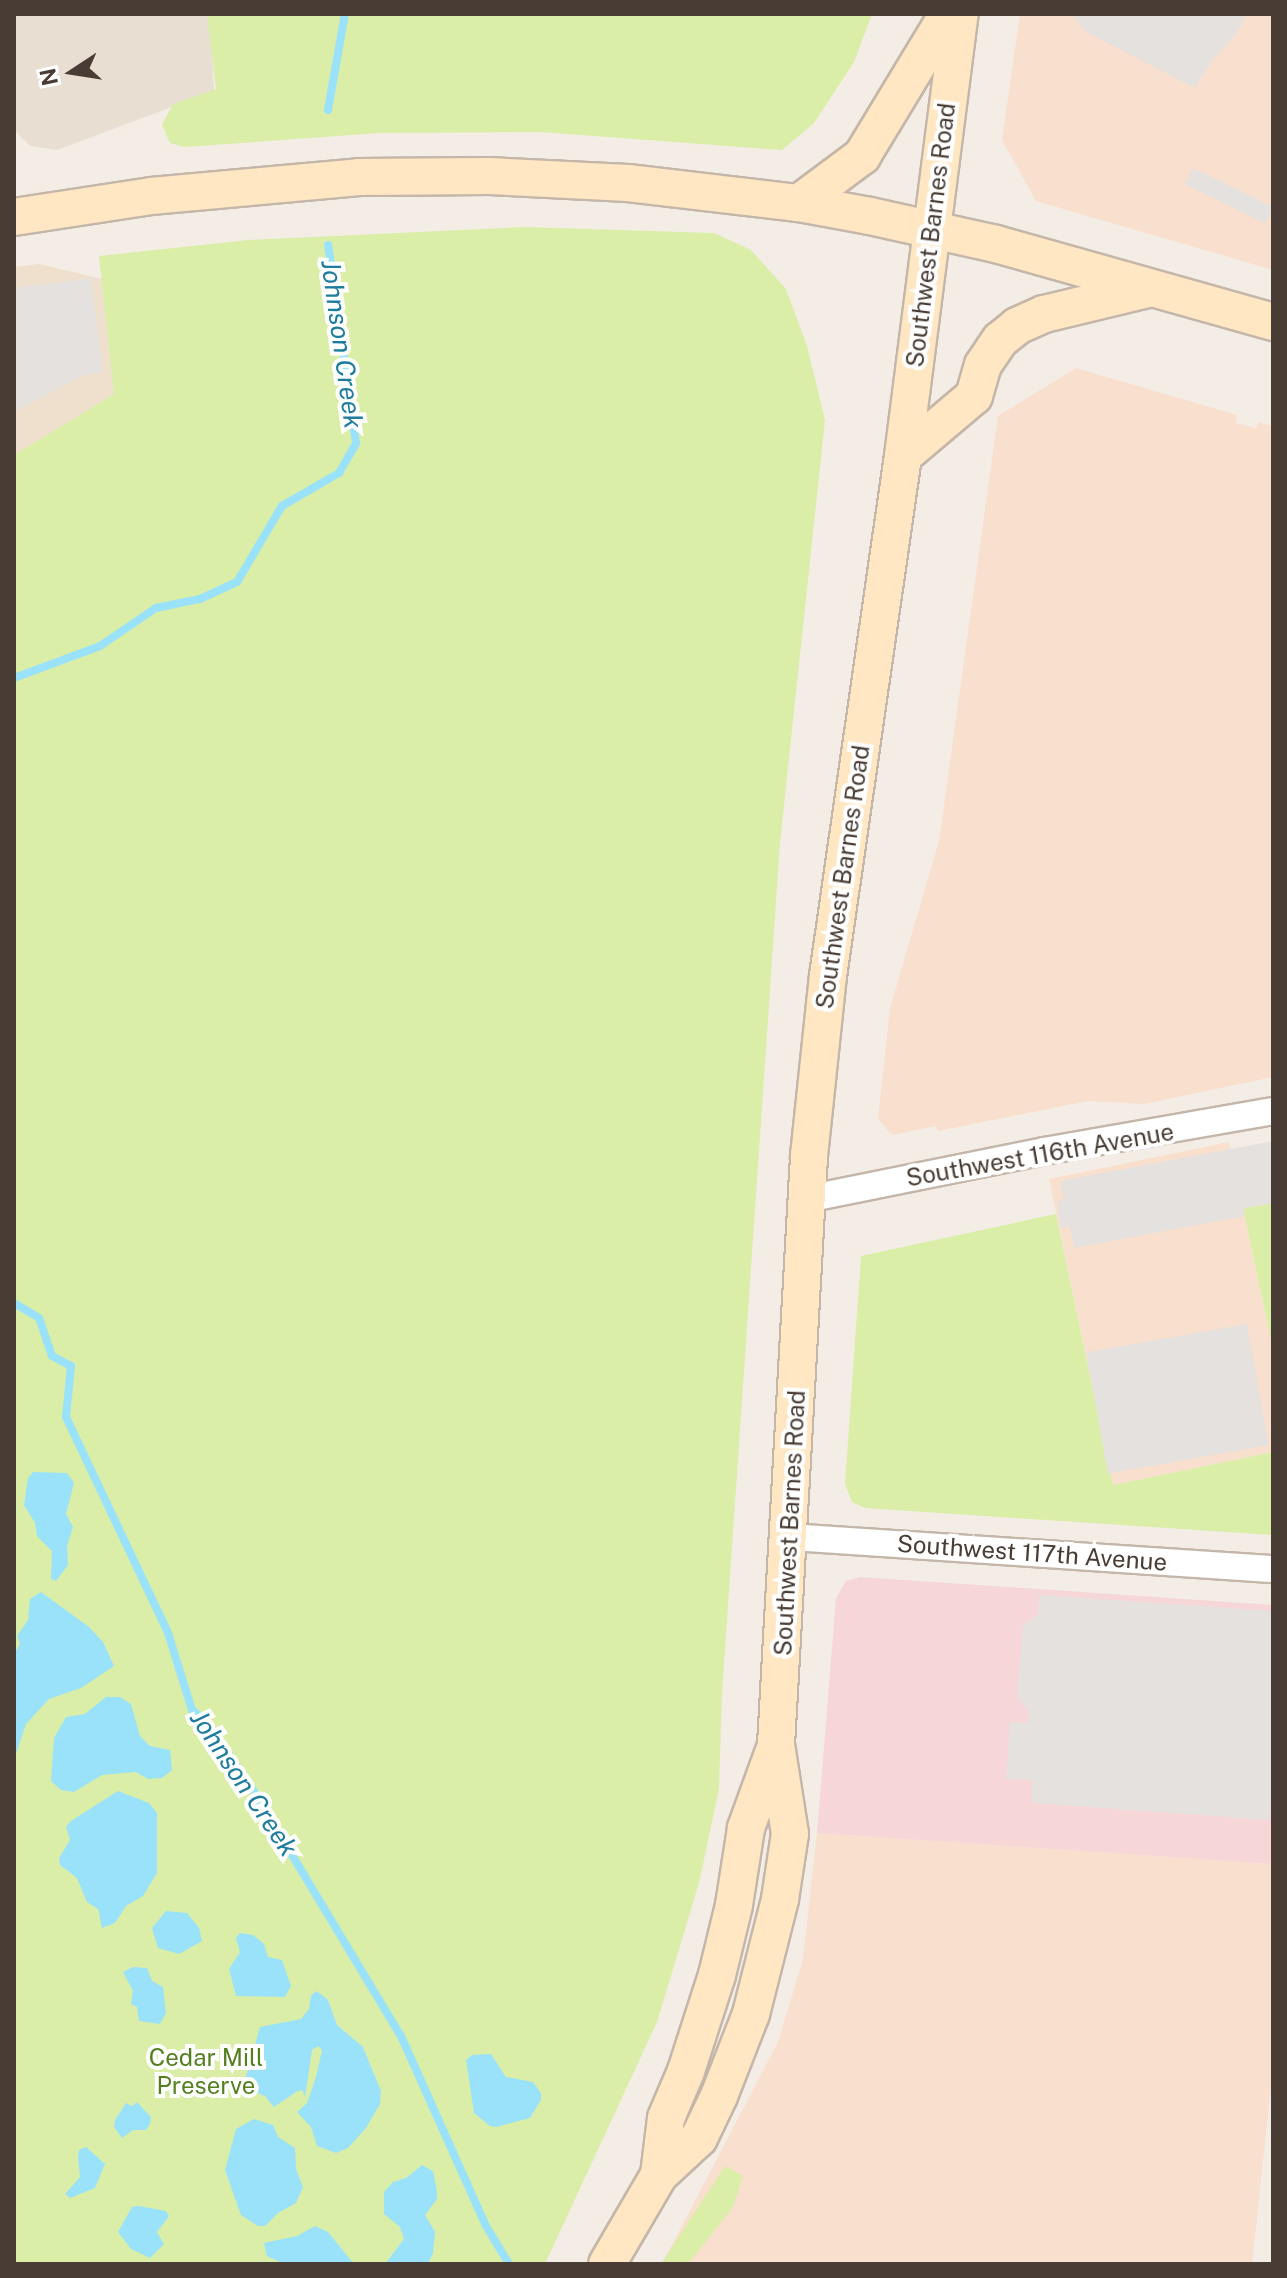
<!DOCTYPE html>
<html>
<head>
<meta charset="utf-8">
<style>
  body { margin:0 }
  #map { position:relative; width:1287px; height:2278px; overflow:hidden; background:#f4ede5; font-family:"Public Sans",sans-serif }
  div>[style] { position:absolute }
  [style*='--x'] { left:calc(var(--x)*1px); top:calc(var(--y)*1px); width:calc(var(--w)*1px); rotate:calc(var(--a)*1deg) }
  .residential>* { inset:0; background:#e9ded2 }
  .commercial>* { inset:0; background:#f9dfcd }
  .education>* { inset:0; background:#efe0cd }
  .medical>* { inset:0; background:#f7d6d8 }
  .green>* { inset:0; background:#daeea8 }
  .parking>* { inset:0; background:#e5e1de; transform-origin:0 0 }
  .water>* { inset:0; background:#9ae2f9 }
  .stream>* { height:8px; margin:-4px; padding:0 4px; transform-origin:4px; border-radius:4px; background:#9ae2f9 }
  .roads { filter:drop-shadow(2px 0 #c4b6a9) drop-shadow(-2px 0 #c4b6a9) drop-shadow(0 2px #c4b6a9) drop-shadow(0 -2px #c4b6a9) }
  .street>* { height:26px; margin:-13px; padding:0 13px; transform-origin:13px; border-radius:13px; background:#fff }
  .secondary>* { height:36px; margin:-18px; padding:0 18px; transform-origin:18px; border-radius:18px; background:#ffe7c4 }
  span { translate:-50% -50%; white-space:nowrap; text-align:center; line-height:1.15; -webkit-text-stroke:8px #fff; paint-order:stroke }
  .street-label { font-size:24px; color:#483c34 }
  .park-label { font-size:24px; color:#548020 }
  .water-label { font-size:26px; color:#1d7c9d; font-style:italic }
  .frame { position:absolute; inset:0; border:16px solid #483c34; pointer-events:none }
  .north { position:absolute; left:32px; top:32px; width:80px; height:80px; -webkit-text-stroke:6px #fff; paint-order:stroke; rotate:258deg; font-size:22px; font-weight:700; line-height:32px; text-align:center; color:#483c34 }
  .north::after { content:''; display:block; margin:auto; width:28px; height:36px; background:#483c34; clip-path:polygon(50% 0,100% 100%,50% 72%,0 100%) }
</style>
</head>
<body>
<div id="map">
  <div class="residential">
    <div style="clip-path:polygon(14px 14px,210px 14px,214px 91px,57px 150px,30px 146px,14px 130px)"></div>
  </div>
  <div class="commercial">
    <div style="clip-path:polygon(1020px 14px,1273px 14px,1273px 270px,1036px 201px,1002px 140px)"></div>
    <div style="clip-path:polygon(1076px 368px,1237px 415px,1236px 423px,1256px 428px,1259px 422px,1273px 426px,1273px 1077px,1144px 1104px,1088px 1101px,938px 1131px,936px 1126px,892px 1135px,878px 1119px,890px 1008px,939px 841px,998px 416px)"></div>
    <div style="clip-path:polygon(1229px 1142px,1273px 1350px,1273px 1452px,1113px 1485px,1049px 1179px)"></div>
    <div style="clip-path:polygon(817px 1833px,1273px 1864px,1273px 2069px,1252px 2264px,662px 2264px,778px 2042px,803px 1959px)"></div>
  </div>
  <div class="education">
    <div style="clip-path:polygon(39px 264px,102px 279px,115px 394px,14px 455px,14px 267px)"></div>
  </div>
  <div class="medical">
    <div style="clip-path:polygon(860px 1577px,1273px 1605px,1273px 1864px,817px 1833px,836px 1598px,846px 1581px)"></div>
  </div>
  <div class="green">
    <div style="clip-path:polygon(207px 14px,872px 14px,854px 62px,814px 123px,782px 150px,541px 132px,379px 133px,185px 147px,170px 143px,162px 125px,173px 104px,216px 89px)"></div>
    <div style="clip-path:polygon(524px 227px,714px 233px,751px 250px,786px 289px,807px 346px,825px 420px,780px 843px,722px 1694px,719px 1789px,699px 1883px,657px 2022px,545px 2264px,14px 2264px,14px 455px,114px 394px,99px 256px,248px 240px)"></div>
    <div style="clip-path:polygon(1273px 1203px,1273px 1350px,1243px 1208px)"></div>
    <div style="clip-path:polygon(1056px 1214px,1113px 1485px,1273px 1452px,1273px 1535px,865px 1508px,852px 1502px,845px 1484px,861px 1256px)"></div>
    <div style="clip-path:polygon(725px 2166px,743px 2176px,733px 2207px,688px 2264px,661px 2264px)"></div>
  </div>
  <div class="parking">
    <div style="clip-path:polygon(1072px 14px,1246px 14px,1236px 35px,1213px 59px,1195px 88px,1086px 32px)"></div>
    <div style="left:1193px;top:168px;width:89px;height:18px;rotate:26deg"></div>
    <div style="clip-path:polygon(91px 278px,103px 373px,84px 375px,14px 412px,14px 288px)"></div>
    <div style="clip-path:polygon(1273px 1141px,1273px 1203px,1244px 1208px,1245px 1216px,1074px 1248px,1070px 1227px,1061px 1228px,1057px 1202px,1064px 1200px,1060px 1181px)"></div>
    <div style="left:1247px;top:1324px;width:123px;height:163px;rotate:80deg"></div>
    <div style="clip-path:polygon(1039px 1595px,1273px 1611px,1273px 1773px,1269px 1820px,1032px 1803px,1033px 1780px,1006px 1779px,1010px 1722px,1028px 1723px,1029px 1711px,1017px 1696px,1023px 1626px,1038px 1614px)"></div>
  </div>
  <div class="water">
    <div style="clip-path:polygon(33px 1472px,67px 1473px,74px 1483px,66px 1514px,73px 1527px,67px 1546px,68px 1565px,56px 1581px,51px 1579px,52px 1551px,37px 1536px,35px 1523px,24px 1505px,28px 1478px)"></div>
    <div style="clip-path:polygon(41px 1592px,89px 1627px,103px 1642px,114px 1666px,81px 1688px,49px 1699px,26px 1724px,14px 1760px,14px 1655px,20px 1643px,17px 1636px,28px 1620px,30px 1599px)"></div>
    <div style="clip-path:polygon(106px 1697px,120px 1697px,131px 1704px,140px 1736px,150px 1746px,170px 1750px,172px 1770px,162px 1778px,148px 1779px,136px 1772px,102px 1775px,74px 1792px,61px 1790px,51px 1781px,54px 1738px,66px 1717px,85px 1714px)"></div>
    <div style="clip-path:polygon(118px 1791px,149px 1803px,157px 1813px,157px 1873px,143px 1896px,126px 1906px,115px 1923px,102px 1928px,98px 1909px,87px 1902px,77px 1878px,60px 1865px,59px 1858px,70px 1840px,66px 1827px,71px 1821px)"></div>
    <div style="clip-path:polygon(166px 1911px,187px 1913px,199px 1928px,202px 1941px,179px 1954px,158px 1948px,152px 1928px)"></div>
    <div style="clip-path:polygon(240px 1933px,253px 1935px,264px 1944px,268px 1957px,282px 1960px,291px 1986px,285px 1997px,236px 1996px,229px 1969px,240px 1952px,236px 1938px)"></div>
    <div style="clip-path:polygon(133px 1967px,147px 1968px,152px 1981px,163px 1987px,166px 2013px,160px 2024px,139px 2021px,137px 2007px,131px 2004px,133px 1991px,123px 1972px)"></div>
    <div style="clip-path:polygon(317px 1991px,328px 2000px,337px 2025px,363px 2047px,381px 2091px,380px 2104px,366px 2128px,348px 2148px,336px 2153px,317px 2146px,311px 2127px,297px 2112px,307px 2103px,316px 2077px,322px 2050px,318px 2046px,312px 2050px,305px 2097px,302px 2090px,296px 2092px,274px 2107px,265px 2096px,252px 2091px,245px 2080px,260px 2027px,301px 2019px,309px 2009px,311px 1995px)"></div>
    <div style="clip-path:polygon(491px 2054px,506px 2077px,533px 2082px,541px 2093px,541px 2100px,530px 2118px,496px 2127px,490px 2126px,474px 2113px,466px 2060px,472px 2055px)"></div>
    <div style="clip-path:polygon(137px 2102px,151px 2117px,150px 2124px,146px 2130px,133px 2130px,122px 2138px,114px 2127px,115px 2120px,126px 2103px,132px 2106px)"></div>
    <div style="clip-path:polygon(254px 2119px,273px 2125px,278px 2137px,295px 2148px,296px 2169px,303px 2187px,296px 2203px,278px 2213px,265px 2226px,258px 2226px,241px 2215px,225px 2170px,236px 2129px)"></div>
    <div style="clip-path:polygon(86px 2147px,105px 2164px,95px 2188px,70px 2198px,65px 2194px,80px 2177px,78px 2157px,79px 2150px)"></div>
    <div style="clip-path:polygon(422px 2165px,433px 2171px,437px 2192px,437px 2199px,425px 2215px,435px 2232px,433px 2253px,428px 2264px,385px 2264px,404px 2239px,400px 2227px,384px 2214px,384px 2192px,393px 2182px,406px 2178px)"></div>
    <div style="clip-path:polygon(139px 2206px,166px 2211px,169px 2216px,157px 2232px,164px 2244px,150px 2258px,131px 2249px,118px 2232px,132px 2207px)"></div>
    <div style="clip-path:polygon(315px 2226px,328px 2232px,354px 2264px,284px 2264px,267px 2256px,264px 2243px,297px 2236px)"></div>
  </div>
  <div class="stream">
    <div style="--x:328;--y:110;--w:97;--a:-80"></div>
    <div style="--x:14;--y:678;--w:92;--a:-20.4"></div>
    <div style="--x:100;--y:646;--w:68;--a:-34.2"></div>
    <div style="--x:156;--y:608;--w:45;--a:-11.6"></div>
    <div style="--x:200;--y:599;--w:41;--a:-24.7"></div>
    <div style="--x:237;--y:582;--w:88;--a:-59.4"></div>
    <div style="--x:282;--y:506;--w:66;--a:-30.1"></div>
    <div style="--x:339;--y:473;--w:34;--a:-60"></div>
    <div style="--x:356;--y:443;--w:200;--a:-98"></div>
    <div style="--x:14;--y:1303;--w:29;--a:31"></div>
    <div style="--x:39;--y:1318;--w:40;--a:71.1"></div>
    <div style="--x:52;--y:1356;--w:21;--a:28"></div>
    <div style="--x:71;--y:1366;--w:51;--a:95.6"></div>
    <div style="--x:66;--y:1417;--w:239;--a:64.7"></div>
    <div style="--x:168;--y:1633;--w:81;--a:72.7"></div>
    <div style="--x:192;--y:1710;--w:18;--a:38"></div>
    <div style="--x:206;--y:1721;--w:83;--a:55.7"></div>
    <div style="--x:253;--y:1790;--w:287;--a:59"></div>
    <div style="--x:401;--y:2036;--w:208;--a:65.9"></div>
    <div style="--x:486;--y:2226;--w:44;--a:58.8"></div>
  </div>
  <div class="roads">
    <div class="street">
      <div style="--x:807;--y:1199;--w:242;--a:-11.4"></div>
      <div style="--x:1044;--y:1151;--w:232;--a:-9.9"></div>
      <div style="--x:790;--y:1537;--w:484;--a:3.8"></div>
    </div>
    <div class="secondary">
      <div style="--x:799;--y:203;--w:79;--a:-36.7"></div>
      <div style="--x:862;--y:156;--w:166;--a:-58.8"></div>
      <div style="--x:14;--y:217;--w:139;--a:-8.7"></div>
      <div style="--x:151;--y:196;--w:209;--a:-5.2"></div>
      <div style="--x:359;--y:177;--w:130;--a:-0.4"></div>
      <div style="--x:489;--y:176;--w:139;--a:2.9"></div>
      <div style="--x:628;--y:183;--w:172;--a:6.7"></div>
      <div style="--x:799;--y:203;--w:72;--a:10.4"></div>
      <div style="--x:870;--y:216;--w:129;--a:12.5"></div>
      <div style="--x:996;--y:244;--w:288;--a:15.7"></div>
      <div style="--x:903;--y:456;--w:93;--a:-40.2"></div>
      <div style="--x:974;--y:396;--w:32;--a:-74"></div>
      <div style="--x:983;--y:365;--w:30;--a:-56"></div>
      <div style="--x:1000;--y:340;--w:22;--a:-39"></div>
      <div style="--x:1017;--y:326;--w:30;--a:-24"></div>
      <div style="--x:1044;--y:314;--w:107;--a:-13.5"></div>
      <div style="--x:659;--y:2175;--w:57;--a:-83"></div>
      <div style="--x:666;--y:2118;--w:51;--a:-66.9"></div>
      <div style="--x:686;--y:2071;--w:101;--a:-72.1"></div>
      <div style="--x:717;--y:1975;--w:72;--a:-76.3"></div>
      <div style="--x:734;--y:1905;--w:78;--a:-81.1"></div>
      <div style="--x:746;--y:1828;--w:82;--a:-70"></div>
      <div style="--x:607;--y:2264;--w:103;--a:-59.7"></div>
      <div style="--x:659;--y:2175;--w:54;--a:-42.8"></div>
      <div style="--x:699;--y:2138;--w:47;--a:-64.5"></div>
      <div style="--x:719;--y:2096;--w:88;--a:-68.7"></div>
      <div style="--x:751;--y:2014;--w:119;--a:-75.8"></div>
      <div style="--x:780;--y:1899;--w:66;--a:-81.3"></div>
      <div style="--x:790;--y:1834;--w:90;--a:-98.9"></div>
      <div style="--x:776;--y:1745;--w:590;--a:-86.79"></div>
      <div style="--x:809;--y:1156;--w:181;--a:-84"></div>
      <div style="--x:828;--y:976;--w:525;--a:-81.79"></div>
      <div style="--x:903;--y:456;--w:446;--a:-82.7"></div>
    </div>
  </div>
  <div class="street-label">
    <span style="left:931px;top:235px;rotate:-83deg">Southwest Barnes Road</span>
    <span style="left:843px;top:877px;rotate:-82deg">Southwest Barnes Road</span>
    <span style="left:1040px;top:1155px;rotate:-10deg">Southwest 116th Avenue</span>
    <span style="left:790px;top:1523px;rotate:-87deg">Southwest Barnes Road</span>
    <span style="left:1032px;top:1553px;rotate:4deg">Southwest 117th Avenue</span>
  </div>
  <div class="park-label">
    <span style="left:206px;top:2072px">Cedar Mill<br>Preserve</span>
  </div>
  <div class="water-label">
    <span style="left:342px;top:344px;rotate:82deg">Johnson Creek</span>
    <span style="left:244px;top:1783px;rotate:56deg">Johnson Creek</span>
  </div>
  <div class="frame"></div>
  <div class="north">N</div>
</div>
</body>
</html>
